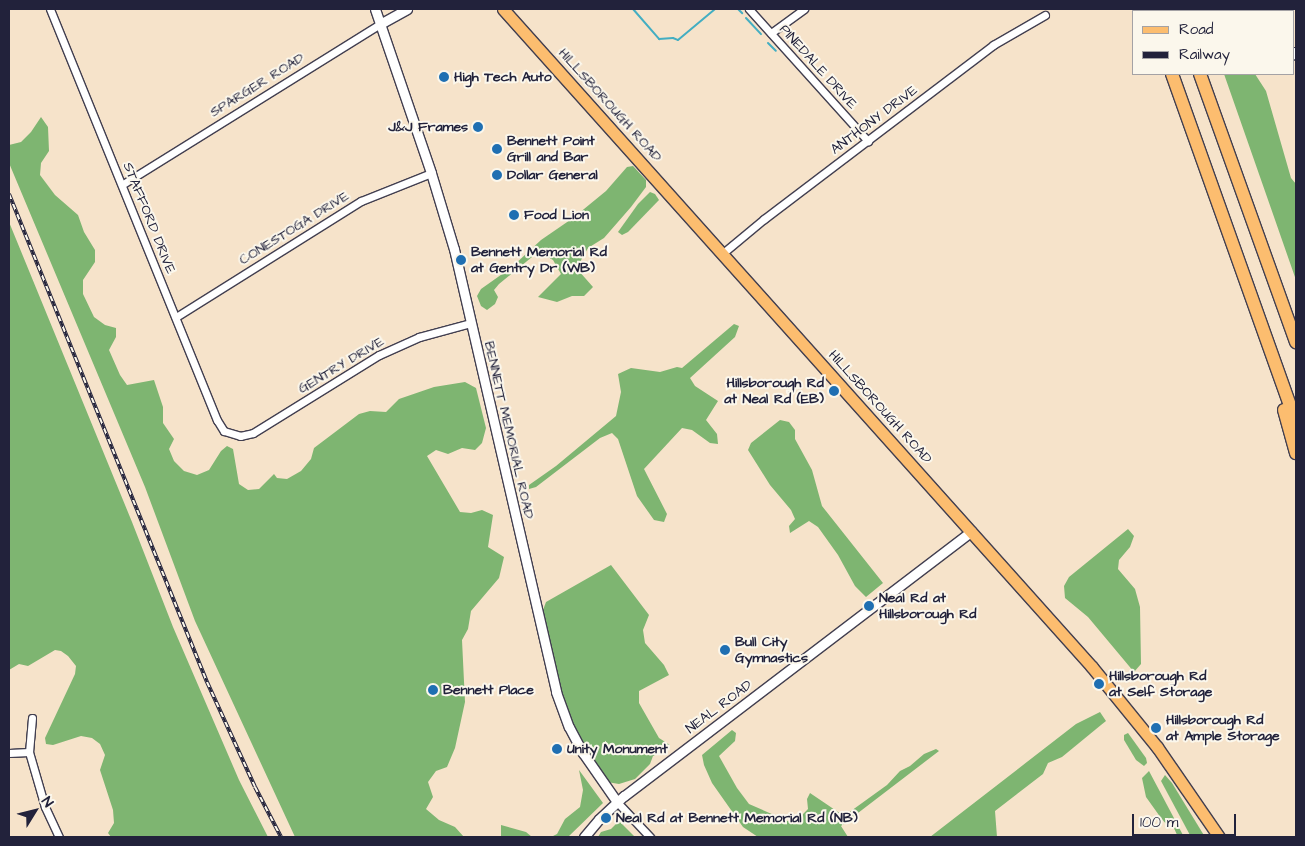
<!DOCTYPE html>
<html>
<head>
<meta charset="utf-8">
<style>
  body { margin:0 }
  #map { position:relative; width:1305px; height:846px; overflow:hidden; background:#f6e3ca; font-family:"Architects Daughter",sans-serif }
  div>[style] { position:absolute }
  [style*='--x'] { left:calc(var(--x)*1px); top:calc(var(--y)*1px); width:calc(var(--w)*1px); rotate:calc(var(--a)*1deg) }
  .forest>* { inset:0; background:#7eb571 }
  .stream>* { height:2px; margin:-1px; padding:0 1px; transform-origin:1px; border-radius:1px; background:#43aec2 }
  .roads { filter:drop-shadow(1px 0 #423f50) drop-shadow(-1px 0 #423f50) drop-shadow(0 1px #423f50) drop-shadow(0 -1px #423f50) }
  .minor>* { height:7px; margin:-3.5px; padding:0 3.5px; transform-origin:3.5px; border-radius:3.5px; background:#fff }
  .tertiary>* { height:9px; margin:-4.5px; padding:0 4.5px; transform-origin:4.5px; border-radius:4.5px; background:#fff }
  .primary>* { height:11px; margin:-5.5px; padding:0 5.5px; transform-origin:5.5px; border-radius:5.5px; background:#fcbd6f }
  .motorway>* { height:12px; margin:-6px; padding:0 6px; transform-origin:6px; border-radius:6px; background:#fcbd6f }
  .rail>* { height:4px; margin-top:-2px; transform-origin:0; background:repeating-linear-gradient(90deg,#fbf7ec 0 5.5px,#22223b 0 11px); box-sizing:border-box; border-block:1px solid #22223b }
  .dots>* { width:14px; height:14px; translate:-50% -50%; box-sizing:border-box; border:2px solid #fbf7ec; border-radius:50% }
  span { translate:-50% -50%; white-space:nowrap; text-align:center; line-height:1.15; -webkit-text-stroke:4px #fbf7ec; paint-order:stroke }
  .street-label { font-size:14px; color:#22223b }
  .poi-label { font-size:14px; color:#22223b; font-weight:700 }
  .left { translate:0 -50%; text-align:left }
  .right { translate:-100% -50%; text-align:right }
  .frame { position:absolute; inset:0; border:10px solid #22223b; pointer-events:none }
  .legend { position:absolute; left:1132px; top:10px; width:162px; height:65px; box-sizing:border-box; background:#fbf7ec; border:1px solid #a4a2a5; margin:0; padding:6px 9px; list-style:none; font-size:15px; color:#22223b }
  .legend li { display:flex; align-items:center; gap:10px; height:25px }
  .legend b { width:25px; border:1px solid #a4a2a5 }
  .north { position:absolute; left:10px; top:786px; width:50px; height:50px; -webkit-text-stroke:4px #fbf7ec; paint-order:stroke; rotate:54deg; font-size:14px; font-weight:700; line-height:20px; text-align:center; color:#22223b }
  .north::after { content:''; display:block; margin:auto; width:18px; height:22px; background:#22223b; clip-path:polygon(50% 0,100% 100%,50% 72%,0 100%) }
  .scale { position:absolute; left:1132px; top:814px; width:104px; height:22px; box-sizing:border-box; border:2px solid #22223b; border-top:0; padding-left:6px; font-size:15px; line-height:18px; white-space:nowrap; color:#22223b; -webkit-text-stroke:4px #fbf7ec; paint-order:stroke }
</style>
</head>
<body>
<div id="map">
  <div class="forest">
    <div style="clip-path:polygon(1224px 74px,1255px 74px,1266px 91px,1291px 178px,1296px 184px,1296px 280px)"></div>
    <div style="clip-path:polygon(41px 117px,48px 127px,49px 151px,41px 163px,40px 175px,55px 195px,78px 215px,84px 232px,95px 250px,95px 262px,83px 280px,83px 294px,94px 317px,105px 325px,116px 328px,116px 337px,109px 350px,120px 375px,127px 385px,154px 380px,163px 407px,163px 423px,174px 439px,169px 449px,174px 461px,184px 471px,197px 475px,209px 470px,221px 451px,227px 446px,233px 449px,239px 484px,248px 490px,259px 489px,274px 474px,277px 478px,287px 479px,301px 471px,311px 459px,314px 448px,359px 414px,370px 411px,386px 412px,399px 399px,434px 387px,465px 382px,476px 388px,486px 428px,482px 443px,475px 450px,462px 448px,448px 454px,436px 450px,427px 456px,460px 512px,471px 513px,482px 510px,493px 515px,488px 547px,504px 557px,499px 578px,471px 611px,468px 629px,462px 640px,465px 702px,455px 748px,447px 767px,436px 771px,428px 782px,433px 797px,426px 809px,439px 820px,455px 827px,464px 837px,295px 837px,195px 621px,145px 487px,9px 163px,9px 145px,21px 142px,31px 132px)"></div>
    <div style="clip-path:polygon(633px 166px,646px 180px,646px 187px,631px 207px,604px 238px,588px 248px,580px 262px,578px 270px,593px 287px,584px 296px,572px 296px,557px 302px,538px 297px,561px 274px,553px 260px,541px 253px,532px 257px,499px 284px,494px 290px,498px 297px,495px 304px,487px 310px,481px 306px,477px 296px,481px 289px,512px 267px,541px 240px,573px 218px,606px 191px,627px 167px)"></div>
    <div style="clip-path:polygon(650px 192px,655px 194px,659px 200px,628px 232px,622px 235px,618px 232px,638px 204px)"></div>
    <div style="clip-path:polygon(9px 222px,132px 522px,173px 627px,239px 780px,268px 837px,111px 837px,108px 833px,114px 823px,113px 810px,100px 770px,105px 755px,100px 744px,92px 738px,81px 736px,53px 745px,46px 744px,45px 738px,75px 674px,76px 666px,68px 656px,61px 651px,55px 650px,28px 666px,19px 664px,9px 670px)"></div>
    <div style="clip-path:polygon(734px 324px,739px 326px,735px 337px,690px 378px,695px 386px,718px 401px,706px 420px,717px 434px,718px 444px,710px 443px,692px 430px,682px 428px,644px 469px,667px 514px,664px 522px,654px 520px,637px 496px,618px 439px,612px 433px,600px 438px,536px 487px,529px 489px,529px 485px,556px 466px,616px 416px,621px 392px,618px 374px,631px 368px,660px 372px,677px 367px,682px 368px)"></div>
    <div style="clip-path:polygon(780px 420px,789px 422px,795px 430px,795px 439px,812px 470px,822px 506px,883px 583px,866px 597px,855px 586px,838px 555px,818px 527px,809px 521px,790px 533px,789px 526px,795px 519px,791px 510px,770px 485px,748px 450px,751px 443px)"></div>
    <div style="clip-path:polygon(1128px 529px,1134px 536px,1130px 547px,1119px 560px,1118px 569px,1135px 589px,1140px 607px,1141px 664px,1134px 672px,1088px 617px,1065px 598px,1064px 586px,1069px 577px)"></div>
    <div style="clip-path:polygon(611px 565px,649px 615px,643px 630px,645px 643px,664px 665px,669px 675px,639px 691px,639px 703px,659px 738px,670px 745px,662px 752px,653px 756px,650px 764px,635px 779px,619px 784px,607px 782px,576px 739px,558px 684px,543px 630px,543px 610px,546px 602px)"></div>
    <div style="clip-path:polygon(1100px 712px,1106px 721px,1101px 725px,1062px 757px,1048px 763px,1043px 774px,995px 811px,997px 837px,930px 837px,1076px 724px)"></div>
    <div style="clip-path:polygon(732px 730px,736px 733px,735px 741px,719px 756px,737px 788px,749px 804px,790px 822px,799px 818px,808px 809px,807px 799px,810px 793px,844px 816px,887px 785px,900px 771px,910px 766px,924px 754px,936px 749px,939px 751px,841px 826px,848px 837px,758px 837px,743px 827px,712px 783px,704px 765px,702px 755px)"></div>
    <div style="clip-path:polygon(1128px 733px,1146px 758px,1147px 763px,1144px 766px,1136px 760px,1124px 740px,1124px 735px)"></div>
    <div style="clip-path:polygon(579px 770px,603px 803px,568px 837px,551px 837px,557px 834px,565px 819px,580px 807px,583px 790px)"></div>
    <div style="clip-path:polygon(1149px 771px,1184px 837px,1178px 837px,1173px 826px,1167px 825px,1161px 818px,1146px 797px,1142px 778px)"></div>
    <div style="clip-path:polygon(1165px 775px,1172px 783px,1205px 837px,1191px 837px,1161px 781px)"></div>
    <div style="clip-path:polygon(619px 821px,635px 837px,598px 837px,601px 832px,611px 829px)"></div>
    <div style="clip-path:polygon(501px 825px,526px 832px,532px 837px,501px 837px)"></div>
  </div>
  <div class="stream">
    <div style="--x:633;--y:9;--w:40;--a:49"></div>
    <div style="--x:659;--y:39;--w:14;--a:-4"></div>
    <div style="--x:673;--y:38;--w:5;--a:22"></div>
    <div style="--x:678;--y:40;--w:48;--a:-40"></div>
    <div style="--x:738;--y:9;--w:6;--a:45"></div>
    <div style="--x:746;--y:18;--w:22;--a:47"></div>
    <div style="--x:768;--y:43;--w:11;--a:45"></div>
  </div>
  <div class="roads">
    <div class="minor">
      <div style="--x:50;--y:9;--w:444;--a:67.9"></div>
      <div style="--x:217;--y:420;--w:13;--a:58"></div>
      <div style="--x:224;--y:431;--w:17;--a:17"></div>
      <div style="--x:240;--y:436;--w:13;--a:-13"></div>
      <div style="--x:253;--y:433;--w:148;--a:-31.8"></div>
      <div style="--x:379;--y:355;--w:44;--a:-24.2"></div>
      <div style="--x:419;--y:337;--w:54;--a:-15.1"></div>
      <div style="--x:749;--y:9;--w:178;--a:48"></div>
      <div style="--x:1263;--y:9;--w:3;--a:45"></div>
      <div style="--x:771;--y:33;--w:41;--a:-36"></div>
      <div style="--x:1294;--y:51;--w:5;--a:68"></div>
      <div style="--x:123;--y:184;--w:303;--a:-31.9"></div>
      <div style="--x:723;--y:253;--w:53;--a:-39.7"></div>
      <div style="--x:764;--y:219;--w:288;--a:-37.2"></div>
      <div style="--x:993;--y:45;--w:60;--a:-30"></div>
      <div style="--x:176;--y:317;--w:218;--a:-32.1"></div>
      <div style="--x:361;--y:201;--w:75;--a:-21.8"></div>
      <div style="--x:32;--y:718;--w:34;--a:95"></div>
      <div style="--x:29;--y:752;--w:57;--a:73.8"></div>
      <div style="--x:45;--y:807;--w:33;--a:65"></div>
      <div style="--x:9;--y:753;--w:20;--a:-3"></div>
      <div style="--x:617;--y:802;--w:48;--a:46.7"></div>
    </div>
    <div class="tertiary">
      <div style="--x:375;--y:9;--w:173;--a:71.1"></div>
      <div style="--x:431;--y:173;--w:79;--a:73.2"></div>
      <div style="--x:454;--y:249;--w:455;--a:77"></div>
      <div style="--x:556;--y:692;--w:37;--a:70"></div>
      <div style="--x:569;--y:727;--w:30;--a:62"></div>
      <div style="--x:583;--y:753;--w:60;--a:55.2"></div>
      <div style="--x:380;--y:24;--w:31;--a:-29"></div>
      <div style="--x:584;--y:837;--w:23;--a:-50"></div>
      <div style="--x:599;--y:819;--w:34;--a:-43"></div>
      <div style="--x:624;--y:796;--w:437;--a:-37.3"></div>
    </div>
    <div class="primary">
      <div style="--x:503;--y:9;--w:883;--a:48.17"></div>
      <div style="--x:1092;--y:667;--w:103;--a:50.9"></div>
      <div style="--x:1157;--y:747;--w:109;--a:55.4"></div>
    </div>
    <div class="motorway">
      <div style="--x:1149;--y:9;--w:2;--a:63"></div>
      <div style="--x:1176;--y:9;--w:2;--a:63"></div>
      <div style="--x:1172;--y:74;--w:369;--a:70.4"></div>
      <div style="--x:1200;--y:74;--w:285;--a:70.3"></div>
      <div style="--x:1284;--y:410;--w:45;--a:74.4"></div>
    </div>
  </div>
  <div class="rail">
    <div style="--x:9;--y:194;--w:527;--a:67.92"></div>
    <div style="--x:207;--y:682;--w:115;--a:65.4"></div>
    <div style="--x:255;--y:787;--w:56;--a:62.5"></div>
  </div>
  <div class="dots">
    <div style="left:444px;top:77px;background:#1f6fb2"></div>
    <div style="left:478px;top:127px;background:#1f6fb2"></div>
    <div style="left:497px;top:149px;background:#1f6fb2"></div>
    <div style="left:497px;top:175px;background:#1f6fb2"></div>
    <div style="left:514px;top:215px;background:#1f6fb2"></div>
    <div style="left:461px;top:260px;background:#1f6fb2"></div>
    <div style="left:834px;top:391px;background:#1f6fb2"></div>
    <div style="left:869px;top:606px;background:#1f6fb2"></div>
    <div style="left:725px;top:650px;background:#1f6fb2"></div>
    <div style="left:1099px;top:684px;background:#1f6fb2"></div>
    <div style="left:433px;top:690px;background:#1f6fb2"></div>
    <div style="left:1156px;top:728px;background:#1f6fb2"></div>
    <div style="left:557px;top:749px;background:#1f6fb2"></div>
    <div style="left:606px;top:818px;background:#1f6fb2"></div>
  </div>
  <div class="street-label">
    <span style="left:818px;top:67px;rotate:48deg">PINEDALE DRIVE</span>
    <span style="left:257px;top:85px;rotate:-32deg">SPARGER ROAD</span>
    <span style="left:610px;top:105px;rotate:48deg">HILLSBOROUGH ROAD</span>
    <span style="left:874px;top:120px;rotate:-37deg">ANTHONY DRIVE</span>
    <span style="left:149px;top:218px;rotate:68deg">STAFFORD DRIVE</span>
    <span style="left:294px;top:228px;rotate:-32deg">CONESTOGA DRIVE</span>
    <span style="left:341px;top:365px;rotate:-31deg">GENTRY DRIVE</span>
    <span style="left:880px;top:407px;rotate:48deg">HILLSBOROUGH ROAD</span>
    <span style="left:509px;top:430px;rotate:77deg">BENNETT MEMORIAL ROAD</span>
    <span style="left:719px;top:707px;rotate:-37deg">NEAL ROAD</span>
  </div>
  <div class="poi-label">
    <span class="left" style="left:454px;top:77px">High Tech Auto</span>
    <span class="right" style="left:468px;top:127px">J&amp;J Frames</span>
    <span class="left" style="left:507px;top:149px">Bennett Point<br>Grill and Bar</span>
    <span class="left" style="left:507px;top:175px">Dollar General</span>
    <span class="left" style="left:524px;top:215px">Food Lion</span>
    <span class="left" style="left:471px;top:260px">Bennett Memorial Rd<br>at Gentry Dr (WB)</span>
    <span class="right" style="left:824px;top:391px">Hillsborough Rd<br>at Neal Rd (EB)</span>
    <span class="left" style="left:879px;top:606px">Neal Rd at<br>Hillsborough Rd</span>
    <span class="left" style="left:735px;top:650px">Bull City<br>Gymnastics</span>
    <span class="left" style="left:1109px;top:684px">Hillsborough Rd<br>at Self Storage</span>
    <span class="left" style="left:443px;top:690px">Bennett Place</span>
    <span class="left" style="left:1166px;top:728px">Hillsborough Rd<br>at Ample Storage</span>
    <span class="left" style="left:567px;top:749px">Unity Monument</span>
    <span class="left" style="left:616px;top:818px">Neal Rd at Bennett Memorial Rd (NB)</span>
  </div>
  <div class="frame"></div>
  <ul class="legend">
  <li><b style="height:6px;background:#fcbd6f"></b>Road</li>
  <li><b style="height:6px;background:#22223b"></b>Railway</li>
  </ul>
  <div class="north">N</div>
  <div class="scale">100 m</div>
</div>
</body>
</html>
